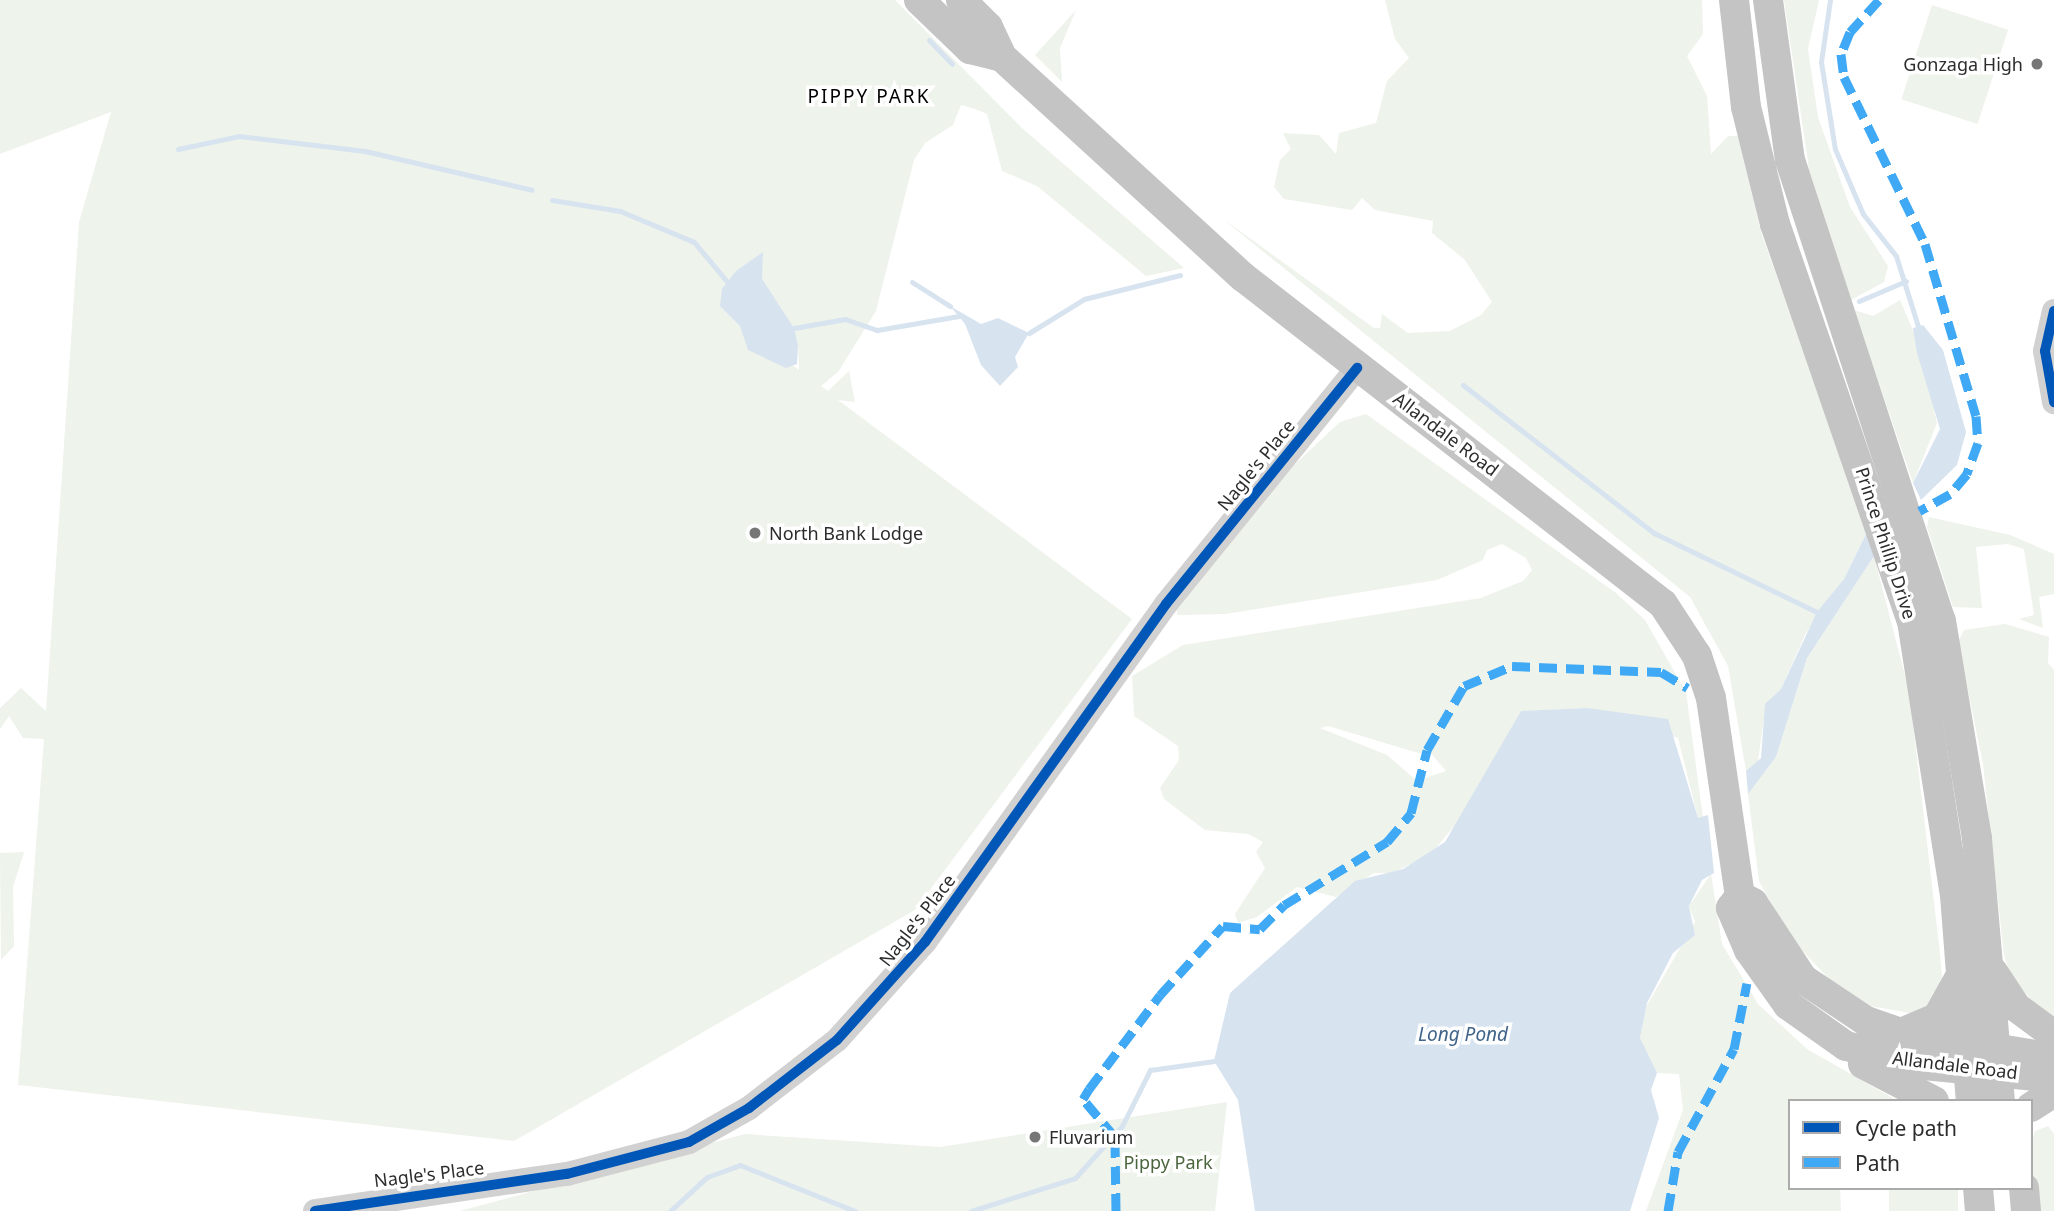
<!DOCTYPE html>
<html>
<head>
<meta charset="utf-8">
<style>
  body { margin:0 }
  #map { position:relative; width:2054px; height:1211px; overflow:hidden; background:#fff; font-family:"Noto Sans",sans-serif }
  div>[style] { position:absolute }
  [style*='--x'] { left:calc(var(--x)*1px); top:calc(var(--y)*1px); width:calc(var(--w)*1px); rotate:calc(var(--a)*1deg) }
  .green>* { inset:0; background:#eef3eb; transform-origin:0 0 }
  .water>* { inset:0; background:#d8e3f0 }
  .stream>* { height:5px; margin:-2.5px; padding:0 2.5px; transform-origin:2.5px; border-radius:2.5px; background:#d8e3f0 }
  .minor>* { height:24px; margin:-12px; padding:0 12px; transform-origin:12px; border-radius:12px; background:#d1d1d1 }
  .major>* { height:30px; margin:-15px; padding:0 15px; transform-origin:15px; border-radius:15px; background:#c4c4c4 }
  .quiet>* { height:9px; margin-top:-4.5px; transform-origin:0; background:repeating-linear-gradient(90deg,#3fa9f5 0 18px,transparent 0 27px) }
  .cycleway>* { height:10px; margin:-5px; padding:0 5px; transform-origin:5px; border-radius:5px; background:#0057b8 }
  .dots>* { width:19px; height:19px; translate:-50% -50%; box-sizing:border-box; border:4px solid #fff; border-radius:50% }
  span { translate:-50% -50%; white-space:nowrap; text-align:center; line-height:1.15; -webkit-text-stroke:7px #fff; paint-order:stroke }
  .poi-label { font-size:18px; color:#2c2c2c }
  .right { translate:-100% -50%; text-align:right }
  .left { translate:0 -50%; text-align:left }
  .street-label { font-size:18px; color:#2c2c2c }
  .park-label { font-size:18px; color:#4b653d }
  .neighbourhood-label { font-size:19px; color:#000; letter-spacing:2px }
  .water-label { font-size:19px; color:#3f638a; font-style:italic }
  .legend { position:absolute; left:1788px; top:1099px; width:245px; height:91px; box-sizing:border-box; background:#fff; border:2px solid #ababab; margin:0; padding:9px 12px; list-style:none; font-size:21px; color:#2c2c2c }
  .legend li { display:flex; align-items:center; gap:14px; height:35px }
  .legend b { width:35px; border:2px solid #ababab }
</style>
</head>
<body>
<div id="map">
  <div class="green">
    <div style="clip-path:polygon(evenodd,0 0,895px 0,1022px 128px,1184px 268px,1146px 276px,1037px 186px,1002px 171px,987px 114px,975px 109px,961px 105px,953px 125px,925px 143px,914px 160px,876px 311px,838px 372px,821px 386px,828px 391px,849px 371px,855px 402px,838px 400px,1132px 619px,915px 910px,514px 1141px,18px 1085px,44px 739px,23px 738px,9px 716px,0 729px,0 708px,21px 688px,46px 711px,79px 222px,111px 112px,0 154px,0 0,777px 302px,798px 346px,799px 370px,778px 354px,777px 302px)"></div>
    <div style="clip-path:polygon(1385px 0,1702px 0,1703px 34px,1687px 56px,1707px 96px,1711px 154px,1728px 136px,1738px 136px,1761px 232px,1867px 532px,1844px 579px,1806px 633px,1781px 689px,1766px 704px,1757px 768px,1746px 771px,1728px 666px,1690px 597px,1223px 219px,1374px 328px,1380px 328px,1382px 314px,1408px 333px,1450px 331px,1481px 315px,1492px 302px,1465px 260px,1432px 233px,1433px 221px,1375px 210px,1362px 198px,1352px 210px,1284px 199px,1274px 187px,1280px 160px,1291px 149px,1283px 133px,1319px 135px,1336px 154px,1339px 133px,1376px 123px,1387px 81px,1409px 58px,1395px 39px)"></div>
    <div style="clip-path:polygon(1784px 0,1819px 0,1808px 49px,1818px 117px,1850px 207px,1888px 266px,1884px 282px,1851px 300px,1809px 169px)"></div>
    <div style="left:1932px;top:5px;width:80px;height:99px;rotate:18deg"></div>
    <div style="clip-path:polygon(1076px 10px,1060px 48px,1062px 82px,1035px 55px)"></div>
    <div style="clip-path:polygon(1900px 300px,1919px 344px,1937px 423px,1913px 483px,1854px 310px,1873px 316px)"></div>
    <div style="clip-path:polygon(evenodd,1366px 414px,1616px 593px,1645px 620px,1686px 692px,1703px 818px,1698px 818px,1678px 738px,1587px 708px,1521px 711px,1470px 807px,1431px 854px,1392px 873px,1374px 873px,1336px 897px,1297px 887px,1257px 917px,1238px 923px,1235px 914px,1265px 868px,1256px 852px,1263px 842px,1248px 834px,1205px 830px,1164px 799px,1160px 788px,1179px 760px,1178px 746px,1134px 716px,1132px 676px,1183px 645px,1481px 598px,1523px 581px,1532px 570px,1526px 558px,1502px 544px,1487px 550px,1483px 560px,1437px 580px,1225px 614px,1177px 615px,1177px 607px,1294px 465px,1340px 422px,1366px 414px,1328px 726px,1425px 755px,1428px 750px,1446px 771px,1417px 781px,1387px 755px,1320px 728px,1328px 726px)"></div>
    <div style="clip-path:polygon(1929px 517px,2010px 535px,2054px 554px,2054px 594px,2039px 597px,2043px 628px,2019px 619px,2034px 615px,2024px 549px,2008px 544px,1976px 547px,1982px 608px,1953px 607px,1927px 527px)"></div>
    <div style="clip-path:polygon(1874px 556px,1909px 691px,1940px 953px,1943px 987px,1934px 1006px,1916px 1014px,1870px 1006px,1836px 986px,1791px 939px,1759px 881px,1748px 794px,1776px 757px,1807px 658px)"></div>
    <div style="clip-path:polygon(2005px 624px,2049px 637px,2048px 663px,2054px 670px,2054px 1025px,2011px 977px,2004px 955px,1983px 764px,1958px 642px,1964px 630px)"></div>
    <div style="clip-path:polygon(24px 852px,13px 887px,14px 946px,1px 960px,0 853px)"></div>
    <div style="clip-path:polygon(1711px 874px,1722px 944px,1758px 1004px,1807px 1049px,1898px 1101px,1790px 1101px,1790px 1188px,1840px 1188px,1841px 1211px,1646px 1211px,1683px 1110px,1679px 1074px,1657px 1073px,1645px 1054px,1640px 1038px,1646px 1007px,1695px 922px,1689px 906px)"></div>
    <div style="clip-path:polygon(1227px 1102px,1215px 1211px,460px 1211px,745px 1134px,940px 1147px)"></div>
    <div style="clip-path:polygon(2048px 1126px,2054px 1134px,2054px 1211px,2035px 1211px,2031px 1144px,2035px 1131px)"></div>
    <div style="left:1889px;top:1188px;width:69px;height:23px"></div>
  </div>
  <div class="water">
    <div style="clip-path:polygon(763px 252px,762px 279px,794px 328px,798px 346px,797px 364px,786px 368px,748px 350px,740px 326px,720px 306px,722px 289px,736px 271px)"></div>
    <div style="clip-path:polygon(950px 306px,981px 324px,998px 318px,1029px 333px,1015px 357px,1018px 367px,1000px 386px,981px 365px,965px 324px)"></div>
    <div style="clip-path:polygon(1923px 325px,1943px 350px,1966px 432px,1957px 465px,1921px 500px,1913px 483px,1940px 429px,1917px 353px,1913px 328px)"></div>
    <div style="clip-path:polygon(1867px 532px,1874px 556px,1807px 658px,1776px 757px,1748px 794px,1746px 771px,1761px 758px,1765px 704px,1781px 689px,1817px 612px,1844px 579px)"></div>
    <div style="clip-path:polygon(1587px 708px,1668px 719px,1698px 818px,1708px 815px,1714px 873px,1702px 880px,1689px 906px,1695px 935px,1673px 953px,1647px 1003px,1640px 1038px,1657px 1073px,1651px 1090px,1659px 1118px,1630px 1211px,1255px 1211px,1238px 1100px,1214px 1061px,1230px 993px,1355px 881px,1403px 869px,1445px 842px,1521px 711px)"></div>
  </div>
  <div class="stream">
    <div style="--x:1830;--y:0;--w:63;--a:98.3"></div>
    <div style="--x:1821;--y:62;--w:88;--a:80.9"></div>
    <div style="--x:1835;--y:149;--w:71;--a:66.7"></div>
    <div style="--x:1863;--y:214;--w:53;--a:51.8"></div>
    <div style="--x:1896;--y:256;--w:73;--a:72.6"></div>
    <div style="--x:929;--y:40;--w:33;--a:46"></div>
    <div style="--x:178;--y:149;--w:62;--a:-12"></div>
    <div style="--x:239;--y:136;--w:127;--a:6.8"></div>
    <div style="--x:365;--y:151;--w:171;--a:13.1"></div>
    <div style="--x:552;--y:200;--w:69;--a:9.2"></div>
    <div style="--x:620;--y:211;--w:80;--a:22.7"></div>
    <div style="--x:694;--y:242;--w:55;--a:50.2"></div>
    <div style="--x:912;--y:282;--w:45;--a:32.3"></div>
    <div style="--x:1859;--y:301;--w:51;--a:-23.1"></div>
    <div style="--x:794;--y:328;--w:52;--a:-10"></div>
    <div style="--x:845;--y:319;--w:34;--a:19"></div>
    <div style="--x:877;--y:330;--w:83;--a:-9.7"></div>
    <div style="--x:1029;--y:333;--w:65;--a:-31.7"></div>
    <div style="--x:1084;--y:299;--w:99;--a:-14"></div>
    <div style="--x:1463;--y:385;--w:242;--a:37.8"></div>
    <div style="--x:1654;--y:533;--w:181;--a:25.9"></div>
    <div style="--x:670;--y:1211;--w:50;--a:-42.6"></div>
    <div style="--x:707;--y:1177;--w:35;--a:-20"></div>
    <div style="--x:740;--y:1165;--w:124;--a:21.8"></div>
    <div style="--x:971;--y:1211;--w:109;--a:-17.6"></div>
    <div style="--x:1075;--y:1178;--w:70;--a:-47.9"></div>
    <div style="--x:1122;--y:1126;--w:63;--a:-63.4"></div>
    <div style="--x:1150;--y:1070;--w:65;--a:-8"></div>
  </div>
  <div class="minor">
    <div style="--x:2054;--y:311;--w:41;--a:102.7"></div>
    <div style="--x:2045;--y:351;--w:52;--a:80"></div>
    <div style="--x:315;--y:1211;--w:255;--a:-8.4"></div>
    <div style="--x:567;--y:1174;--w:126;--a:-14.7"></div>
    <div style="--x:689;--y:1142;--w:69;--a:-29.5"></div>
    <div style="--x:749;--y:1108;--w:111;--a:-37.7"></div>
    <div style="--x:837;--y:1040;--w:132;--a:-48.1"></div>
    <div style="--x:925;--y:942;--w:415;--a:-54.5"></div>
    <div style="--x:1166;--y:604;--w:304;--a:-51"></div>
  </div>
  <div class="major">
    <div style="--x:919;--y:0;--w:71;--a:43.9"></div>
    <div style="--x:970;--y:49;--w:33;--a:14"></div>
    <div style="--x:961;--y:0;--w:38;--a:45"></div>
    <div style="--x:988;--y:27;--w:33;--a:65"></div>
    <div style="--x:1002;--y:57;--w:326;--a:42.4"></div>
    <div style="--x:1243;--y:277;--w:532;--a:37.9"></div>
    <div style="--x:1663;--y:604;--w:62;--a:56.8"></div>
    <div style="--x:1697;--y:656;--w:44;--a:71.6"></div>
    <div style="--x:1711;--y:698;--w:200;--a:81.7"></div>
    <div style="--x:1740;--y:896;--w:15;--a:127"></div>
    <div style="--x:1731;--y:908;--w:46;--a:66.8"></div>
    <div style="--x:1749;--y:950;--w:67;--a:54.7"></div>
    <div style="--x:1788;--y:1005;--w:71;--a:35.3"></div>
    <div style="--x:1846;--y:1046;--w:80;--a:13.7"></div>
    <div style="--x:1924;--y:1065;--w:131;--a:5.7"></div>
    <div style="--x:1734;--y:0;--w:108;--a:83.6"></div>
    <div style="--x:1746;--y:107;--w:121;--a:76.1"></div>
    <div style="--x:1775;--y:224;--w:420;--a:71"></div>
    <div style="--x:1912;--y:621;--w:277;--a:81.1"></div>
    <div style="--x:1955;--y:895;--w:207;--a:85.6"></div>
    <div style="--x:1768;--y:0;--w:162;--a:82.2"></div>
    <div style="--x:1790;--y:160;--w:485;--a:71.9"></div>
    <div style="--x:1941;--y:621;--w:221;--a:80.6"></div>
    <div style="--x:1977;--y:839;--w:263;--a:85"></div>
    <div style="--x:1740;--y:896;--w:15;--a:28"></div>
    <div style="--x:1753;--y:903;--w:91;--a:56.7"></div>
    <div style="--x:1803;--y:979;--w:76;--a:33.7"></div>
    <div style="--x:1866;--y:1021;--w:37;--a:19"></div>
    <div style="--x:1901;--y:1033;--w:155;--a:9.3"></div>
    <div style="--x:1993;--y:972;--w:42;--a:56.7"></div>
    <div style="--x:2016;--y:1007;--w:47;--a:36.4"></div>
    <div style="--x:1901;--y:1033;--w:39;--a:-23"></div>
    <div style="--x:1937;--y:1018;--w:51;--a:-60.9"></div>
    <div style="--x:1863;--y:1064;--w:80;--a:27.5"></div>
    <div style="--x:2031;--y:1107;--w:27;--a:-33"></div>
    <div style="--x:1978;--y:1188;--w:23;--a:85"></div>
    <div style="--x:2024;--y:1188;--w:23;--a:85"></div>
  </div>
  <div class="quiet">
    <div style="--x:1879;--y:0;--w:43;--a:132.2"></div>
    <div style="--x:1850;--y:32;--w:24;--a:112"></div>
    <div style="--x:1841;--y:54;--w:23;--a:83"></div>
    <div style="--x:1844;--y:77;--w:186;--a:64.1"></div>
    <div style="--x:1925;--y:244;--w:179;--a:73.5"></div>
    <div style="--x:1976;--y:416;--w:27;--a:86"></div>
    <div style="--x:1978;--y:443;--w:33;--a:110"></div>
    <div style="--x:1967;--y:474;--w:26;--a:130"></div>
    <div style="--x:1950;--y:494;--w:35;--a:151"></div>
    <div style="--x:1116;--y:1211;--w:74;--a:-90.8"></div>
    <div style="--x:1115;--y:1137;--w:50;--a:-130.1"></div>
    <div style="--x:1083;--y:1099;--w:12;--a:-59"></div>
    <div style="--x:1089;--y:1089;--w:118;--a:-52.9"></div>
    <div style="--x:1160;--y:995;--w:93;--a:-47.6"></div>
    <div style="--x:1223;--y:926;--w:37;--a:5"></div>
    <div style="--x:1260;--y:929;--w:34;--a:-45"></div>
    <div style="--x:1284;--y:905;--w:121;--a:-31.5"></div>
    <div style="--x:1387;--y:842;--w:38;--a:-50"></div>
    <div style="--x:1411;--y:813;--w:65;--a:-75.7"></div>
    <div style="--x:1427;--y:750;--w:74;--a:-60"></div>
    <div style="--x:1464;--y:686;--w:52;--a:-22.6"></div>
    <div style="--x:1512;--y:666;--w:149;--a:2.3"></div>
    <div style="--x:1661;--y:672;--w:31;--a:31"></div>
    <div style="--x:1668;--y:1211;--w:60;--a:-80.4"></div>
    <div style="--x:1678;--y:1152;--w:117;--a:-61.5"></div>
    <div style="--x:1734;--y:1049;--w:67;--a:-78.9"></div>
  </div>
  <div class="cycleway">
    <div style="--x:2054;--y:311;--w:41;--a:102.7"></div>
    <div style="--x:2045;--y:351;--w:52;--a:80"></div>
    <div style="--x:315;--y:1211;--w:255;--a:-8.4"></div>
    <div style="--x:567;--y:1174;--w:126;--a:-14.7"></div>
    <div style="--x:689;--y:1142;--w:69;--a:-29.5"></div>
    <div style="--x:749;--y:1108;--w:111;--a:-37.7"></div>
    <div style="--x:837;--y:1040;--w:132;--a:-48.1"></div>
    <div style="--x:925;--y:942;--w:415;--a:-54.5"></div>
    <div style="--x:1166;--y:604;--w:304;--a:-51"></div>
  </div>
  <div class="dots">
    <div style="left:2037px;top:64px;background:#767676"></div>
    <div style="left:755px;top:533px;background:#767676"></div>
    <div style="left:1035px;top:1137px;background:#767676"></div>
  </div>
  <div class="poi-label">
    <span class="right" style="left:2023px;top:64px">Gonzaga High</span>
    <span class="left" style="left:769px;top:533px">North Bank Lodge</span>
    <span class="left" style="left:1049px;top:1137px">Fluvarium</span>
  </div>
  <div class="street-label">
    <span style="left:1446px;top:434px;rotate:37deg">Allandale Road</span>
    <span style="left:1256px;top:465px;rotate:-51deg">Nagle's Place</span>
    <span style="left:1886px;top:543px;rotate:72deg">Prince Phillip Drive</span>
    <span style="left:917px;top:920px;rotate:-52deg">Nagle's Place</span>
    <span style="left:1955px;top:1065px;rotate:7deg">Allandale Road</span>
    <span style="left:429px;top:1174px;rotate:-7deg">Nagle's Place</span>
  </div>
  <div class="park-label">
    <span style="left:1168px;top:1162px">Pippy Park</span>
  </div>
  <div class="neighbourhood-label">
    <span style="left:869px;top:97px">PIPPY PARK</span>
  </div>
  <div class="water-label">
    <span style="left:1463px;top:1035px">Long Pond</span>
  </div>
  <ul class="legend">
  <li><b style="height:9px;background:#0057b8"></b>Cycle path</li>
  <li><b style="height:9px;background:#3fa9f5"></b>Path</li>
  </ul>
</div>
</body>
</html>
